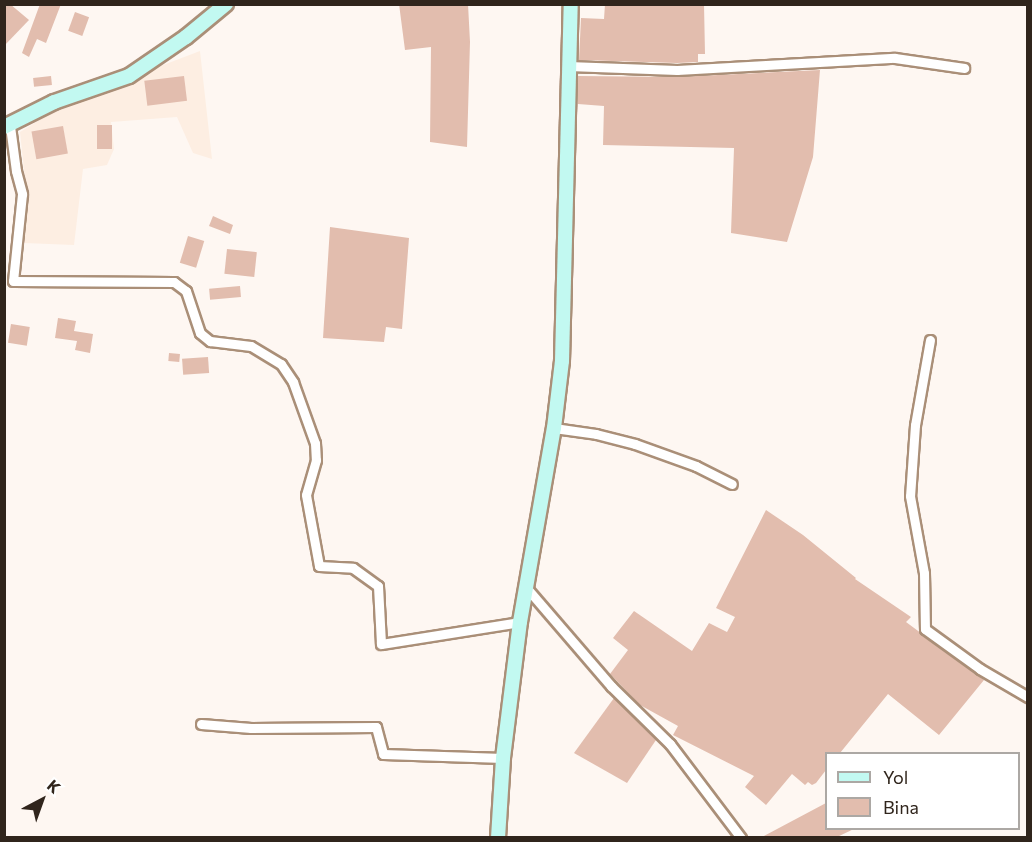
<!DOCTYPE html>
<html>
<head>
<meta charset="utf-8">
<style>
  body { margin:0 }
  #map { position:relative; width:1032px; height:842px; overflow:hidden; background:#fef7f2; font-family:Commissioner,sans-serif }
  div>[style] { position:absolute }
  [style*='--x'] { left:calc(var(--x)*1px); top:calc(var(--y)*1px); width:calc(var(--w)*1px); rotate:calc(var(--a)*1deg) }
  .built>* { inset:0; background:#fdeee2 }
  .building>* { inset:0; background:#e2bdae; transform-origin:0 0 }
  .roads { filter:drop-shadow(2px 0 #aa8f78) drop-shadow(-2px 0 #aa8f78) drop-shadow(0 2px #aa8f78) drop-shadow(0 -2px #aa8f78) }
  .street>* { height:9px; margin:-4.5px; padding:0 4.5px; transform-origin:4.5px; border-radius:4.5px; background:#fff }
  .secondary>* { height:14px; margin:-7px; padding:0 7px; transform-origin:7px; border-radius:7px; background:#c2f9f1 }
  span { translate:-50% -50%; white-space:nowrap; text-align:center; line-height:1.15; -webkit-text-stroke:5px #fff; paint-order:stroke }
  .frame { position:absolute; inset:0; border:6px solid #30251c; pointer-events:none }
  .legend { position:absolute; left:825px; top:752px; width:195px; height:78px; box-sizing:border-box; background:#fff; border:2px solid #aca8a4; margin:0; padding:8px 10px; list-style:none; font-size:18px; color:#30251c }
  .legend li { display:flex; align-items:center; gap:12px; height:30px }
  .legend b { width:30px; border:2px solid #aca8a4 }
  .north { position:absolute; left:12px; top:770px; width:60px; height:60px; -webkit-text-stroke:4px #fff; paint-order:stroke; rotate:41deg; font-size:16px; font-weight:700; line-height:24px; text-align:center; color:#30251c }
  .north::after { content:''; display:block; margin:auto; width:21px; height:27px; background:#30251c; clip-path:polygon(50% 0,100% 100%,50% 72%,0 100%) }
</style>
</head>
<body>
<div id="map">
  <div class="built">
    <div style="clip-path:polygon(200px 51px,212px 159px,193px 153px,177px 117px,111px 122px,114px 149px,107px 165px,83px 169px,74px 245px,24px 243px,27px 199px,20px 132px,74px 99px)"></div>
  </div>
  <div class="building">
    <div style="clip-path:polygon(4px 4px,10px 4px,29px 20px,4px 46px)"></div>
    <div style="clip-path:polygon(40px 4px,61px 4px,46px 43px,37px 39px,29px 57px,22px 53px)"></div>
    <div style="clip-path:polygon(399px 4px,468px 4px,470px 42px,467px 147px,430px 142px,431px 47px,405px 50px)"></div>
    <div style="clip-path:polygon(605px 4px,704px 4px,705px 54px,698px 54px,698px 62px,677px 63px,579px 60px,581px 18px,604px 19px)"></div>
    <div style="left:75px;top:12px;width:15px;height:20px;rotate:20deg"></div>
    <div style="clip-path:polygon(820px 70px,813px 157px,787px 242px,731px 233px,734px 148px,603px 145px,604px 106px,578px 104px,578px 76px,677px 77px)"></div>
    <div style="left:51px;top:76px;width:9px;height:18px;rotate:84deg"></div>
    <div style="left:184px;top:76px;width:25px;height:40px;rotate:83deg"></div>
    <div style="left:97px;top:125px;width:15px;height:24px"></div>
    <div style="left:63px;top:126px;width:28px;height:32px;rotate:80deg"></div>
    <div style="clip-path:polygon(213px 216px,233px 225px,230px 234px,209px 226px)"></div>
    <div style="clip-path:polygon(330px 227px,409px 238px,402px 329px,386px 327px,384px 342px,323px 338px)"></div>
    <div style="left:188px;top:236px;width:17px;height:28px;rotate:17deg"></div>
    <div style="left:227px;top:249px;width:30px;height:25px;rotate:6deg"></div>
    <div style="left:240px;top:286px;width:11px;height:31px;rotate:85deg"></div>
    <div style="clip-path:polygon(58px 318px,76px 321px,74px 331px,93px 334px,90px 353px,75px 350px,77px 341px,55px 338px)"></div>
    <div style="left:11px;top:324px;width:19px;height:19px;rotate:9deg"></div>
    <div style="left:169px;top:353px;width:11px;height:8px;rotate:5deg"></div>
    <div style="left:208px;top:357px;width:16px;height:26px;rotate:86deg"></div>
    <div style="clip-path:polygon(766px 510px,803px 535px,856px 578px,855px 579px,911px 617px,906px 622px,984px 680px,939px 735px,888px 694px,840px 753px,826px 753px,826px 770px,816px 783px,812px 785px,808px 782px,805px 785px,792px 774px,766px 805px,745px 787px,754px 776px,673px 735px,678px 726px,640px 705px,610px 674px,628px 650px,613px 638px,634px 611px,692px 651px,709px 623px,727px 632px,735px 617px,716px 608px)"></div>
    <div style="clip-path:polygon(614px 698px,656px 740px,627px 783px,574px 753px)"></div>
    <div style="clip-path:polygon(826px 803px,826px 828px,856px 828px,837px 837px,762px 837px)"></div>
  </div>
  <div class="roads">
    <div class="street">
      <div style="--x:568;--y:66;--w:109;--a:2.1"></div>
      <div style="--x:677;--y:70;--w:218;--a:-3.2"></div>
      <div style="--x:895;--y:58;--w:70;--a:8.2"></div>
      <div style="--x:10;--y:126;--w:45;--a:82.4"></div>
      <div style="--x:16;--y:171;--w:24;--a:75"></div>
      <div style="--x:22;--y:194;--w:87;--a:95.9"></div>
      <div style="--x:13;--y:281;--w:161;--a:0.4"></div>
      <div style="--x:174;--y:282;--w:15;--a:37"></div>
      <div style="--x:186;--y:291;--w:44;--a:71.6"></div>
      <div style="--x:200;--y:333;--w:13;--a:39"></div>
      <div style="--x:210;--y:341;--w:41;--a:7"></div>
      <div style="--x:251;--y:346;--w:35;--a:31"></div>
      <div style="--x:281;--y:364;--w:22;--a:56"></div>
      <div style="--x:293;--y:382;--w:65;--a:70.2"></div>
      <div style="--x:315;--y:443;--w:17;--a:87"></div>
      <div style="--x:316;--y:460;--w:36;--a:106"></div>
      <div style="--x:306;--y:495;--w:72;--a:79.6"></div>
      <div style="--x:319;--y:566;--w:34;--a:3"></div>
      <div style="--x:353;--y:568;--w:31;--a:36"></div>
      <div style="--x:378;--y:586;--w:58;--a:87"></div>
      <div style="--x:381;--y:644;--w:141;--a:-9"></div>
      <div style="--x:930;--y:340;--w:86;--a:100"></div>
      <div style="--x:915;--y:425;--w:71;--a:94"></div>
      <div style="--x:910;--y:496;--w:78;--a:79.7"></div>
      <div style="--x:924;--y:573;--w:56;--a:89"></div>
      <div style="--x:925;--y:629;--w:68;--a:36"></div>
      <div style="--x:980;--y:669;--w:56;--a:30.3"></div>
      <div style="--x:554;--y:428;--w:42;--a:8.1"></div>
      <div style="--x:596;--y:434;--w:40;--a:14.4"></div>
      <div style="--x:635;--y:444;--w:65;--a:19.8"></div>
      <div style="--x:696;--y:466;--w:40;--a:26.6"></div>
      <div style="--x:525;--y:586;--w:132;--a:49.3"></div>
      <div style="--x:611;--y:686;--w:83;--a:44.5"></div>
      <div style="--x:670;--y:744;--w:118;--a:52.9"></div>
      <div style="--x:201;--y:724;--w:50;--a:4.6"></div>
      <div style="--x:251;--y:728;--w:125;--a:-0.5"></div>
      <div style="--x:376;--y:727;--w:28;--a:75"></div>
      <div style="--x:383;--y:754;--w:120;--a:1.9"></div>
    </div>
    <div class="secondary">
      <div style="--x:4;--y:127;--w:56;--a:-26.6"></div>
      <div style="--x:54;--y:102;--w:79;--a:-19.1"></div>
      <div style="--x:129;--y:76;--w:69;--a:-34.4"></div>
      <div style="--x:186;--y:37;--w:52;--a:-39.5"></div>
      <div style="--x:498;--y:838;--w:80;--a:-86.4"></div>
      <div style="--x:503;--y:758;--w:137;--a:-82.9"></div>
      <div style="--x:520;--y:622;--w:197;--a:-80.1"></div>
      <div style="--x:554;--y:428;--w:67;--a:-83.2"></div>
      <div style="--x:562;--y:361;--w:357;--a:-88.6"></div>
    </div>
  </div>
  <div class="frame"></div>
  <ul class="legend">
  <li><b style="height:8px;background:#c2f9f1"></b>Yol</li>
  <li><b style="height:16px;background:#e2bdae"></b>Bina</li>
  </ul>
  <div class="north">K</div>
</div>
</body>
</html>
